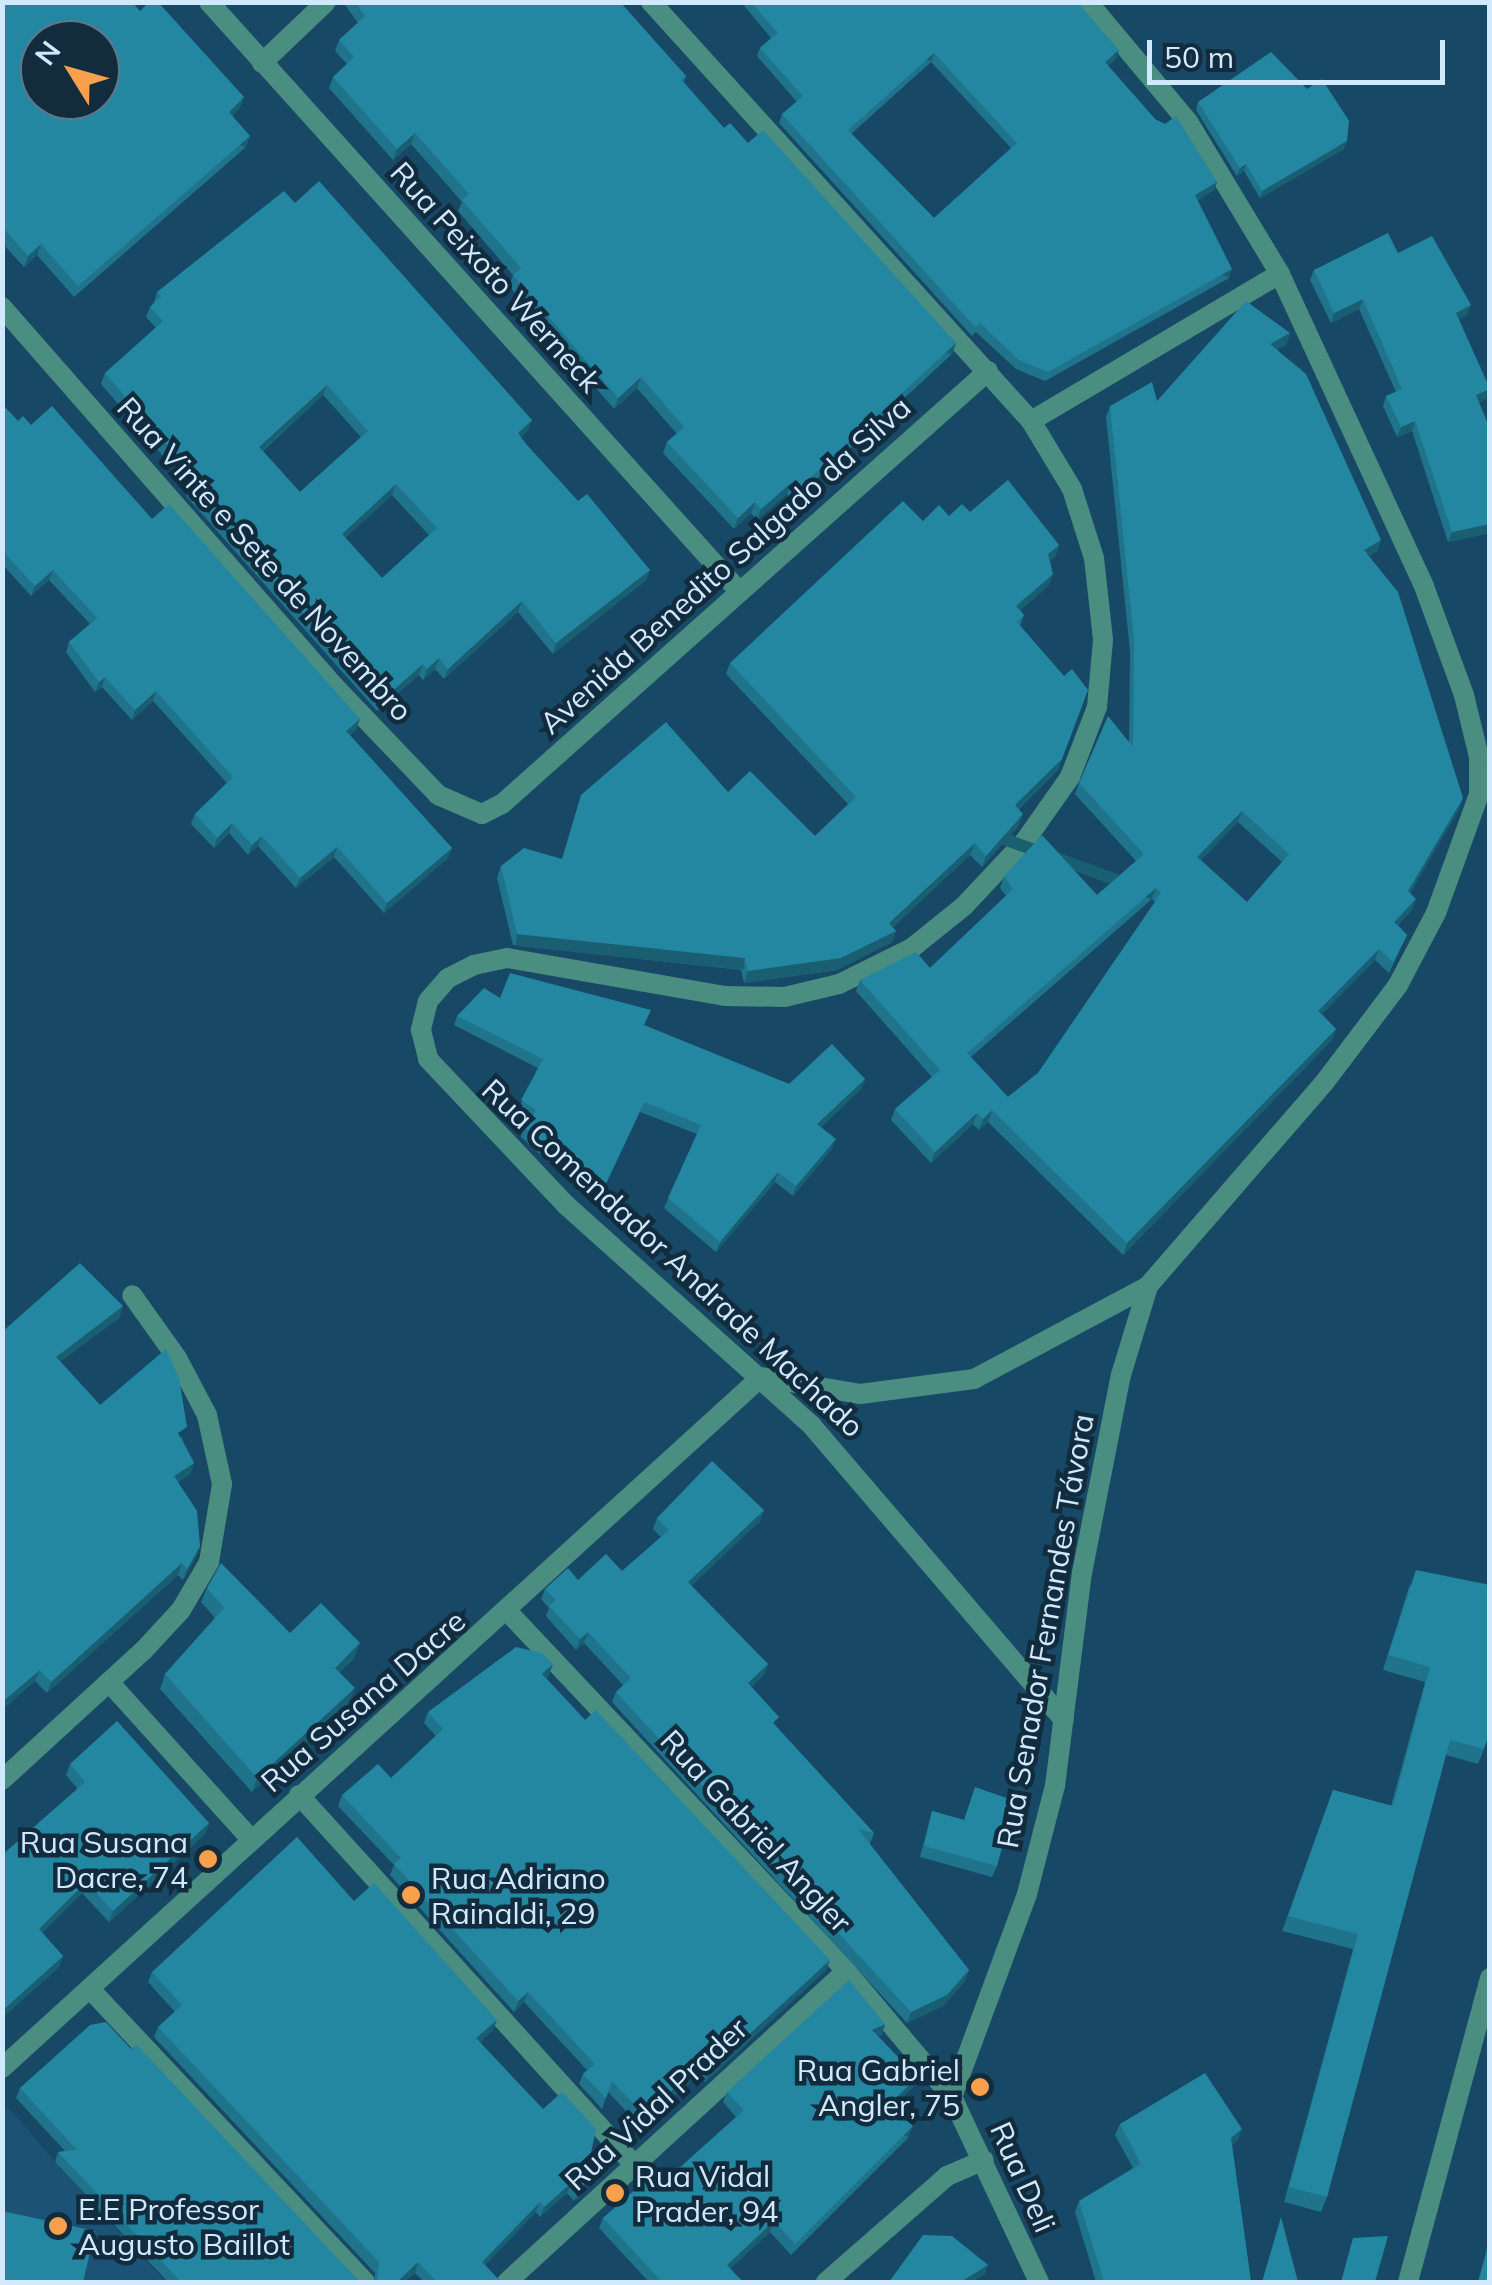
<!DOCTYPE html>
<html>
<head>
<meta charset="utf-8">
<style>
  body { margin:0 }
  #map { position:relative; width:1492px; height:2285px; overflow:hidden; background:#174866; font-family:Mulish,sans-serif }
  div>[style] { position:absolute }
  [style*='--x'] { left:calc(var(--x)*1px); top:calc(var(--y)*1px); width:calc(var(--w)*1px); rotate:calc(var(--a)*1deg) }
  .built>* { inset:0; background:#1b5275 }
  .street>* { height:20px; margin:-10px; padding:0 10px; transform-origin:10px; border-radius:10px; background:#4a8d81 }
  .wall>* { inset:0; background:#1f748b }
  .shaded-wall>* { inset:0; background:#195e71; transform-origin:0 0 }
  .building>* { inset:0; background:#2487a2 }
  .dots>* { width:28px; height:28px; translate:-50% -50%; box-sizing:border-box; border:5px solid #122c3e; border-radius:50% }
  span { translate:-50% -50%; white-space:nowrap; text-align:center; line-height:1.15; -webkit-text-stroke:9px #122c3e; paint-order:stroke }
  .street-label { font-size:30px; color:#d0e9fc }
  .poi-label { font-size:30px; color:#d0e9fc }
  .right { translate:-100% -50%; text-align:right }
  .left { translate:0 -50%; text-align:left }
  .frame { position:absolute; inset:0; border:5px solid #d0e9fc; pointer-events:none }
  .north { position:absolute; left:20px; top:20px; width:100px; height:100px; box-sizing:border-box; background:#122c3e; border:2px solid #5e788a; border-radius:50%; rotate:307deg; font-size:28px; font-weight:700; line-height:40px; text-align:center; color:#d0e9fc }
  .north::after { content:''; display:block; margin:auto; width:35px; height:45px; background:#f9a04d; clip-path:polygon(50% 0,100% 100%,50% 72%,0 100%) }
  .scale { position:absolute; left:1147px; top:40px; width:298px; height:45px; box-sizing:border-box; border:5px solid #d0e9fc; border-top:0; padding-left:12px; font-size:30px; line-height:35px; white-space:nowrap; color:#d0e9fc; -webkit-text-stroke:8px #122c3e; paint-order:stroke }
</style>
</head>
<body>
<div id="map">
  <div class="built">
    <div style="clip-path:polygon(8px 2107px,62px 2170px,166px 2282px,3px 2282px,2px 2112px)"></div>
  </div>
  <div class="street">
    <div style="--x:209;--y:2;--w:792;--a:48.02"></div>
    <div style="--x:651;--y:2;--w:566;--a:47.79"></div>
    <div style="--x:1031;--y:421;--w:79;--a:58.9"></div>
    <div style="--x:1072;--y:489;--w:72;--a:72.3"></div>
    <div style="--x:1094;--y:558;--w:82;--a:83.7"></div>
    <div style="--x:1103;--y:640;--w:67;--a:95.1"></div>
    <div style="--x:1097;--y:707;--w:75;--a:111.1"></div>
    <div style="--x:1070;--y:777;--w:78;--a:125.1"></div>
    <div style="--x:1025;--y:841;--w:89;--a:133.2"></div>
    <div style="--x:964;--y:906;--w:67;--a:141.1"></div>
    <div style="--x:912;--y:948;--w:81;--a:153.7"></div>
    <div style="--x:839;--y:984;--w:56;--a:166.5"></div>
    <div style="--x:785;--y:997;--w:60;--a:-179"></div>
    <div style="--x:725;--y:996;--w:221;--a:-170.1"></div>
    <div style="--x:507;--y:958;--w:34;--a:168"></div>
    <div style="--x:474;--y:965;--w:29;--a:153"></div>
    <div style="--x:448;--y:978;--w:30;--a:131"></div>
    <div style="--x:428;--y:1001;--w:30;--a:104"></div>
    <div style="--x:421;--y:1030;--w:30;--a:76"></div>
    <div style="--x:428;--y:1059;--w:201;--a:46.6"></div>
    <div style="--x:566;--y:1205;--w:331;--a:41.9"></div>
    <div style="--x:812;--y:1426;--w:387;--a:49.4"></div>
    <div style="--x:262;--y:63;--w:88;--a:-43.6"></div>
    <div style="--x:2;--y:307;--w:504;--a:48.78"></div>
    <div style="--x:334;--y:686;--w:151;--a:46.3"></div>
    <div style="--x:438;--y:795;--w:48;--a:23.4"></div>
    <div style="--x:482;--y:814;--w:22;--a:-27"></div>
    <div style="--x:502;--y:804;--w:651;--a:-41.7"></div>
    <div style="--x:1031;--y:421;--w:289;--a:-30.6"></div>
    <div style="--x:509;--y:1613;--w:492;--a:46.7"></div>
    <div style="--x:846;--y:1971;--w:165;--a:49.9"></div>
    <div style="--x:952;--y:2097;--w:204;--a:64.8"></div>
    <div style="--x:109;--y:1682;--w:213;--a:47.9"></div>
    <div style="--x:2;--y:1780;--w:191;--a:-42.5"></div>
    <div style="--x:143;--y:1651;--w:56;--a:-47.2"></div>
    <div style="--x:181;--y:1610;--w:56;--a:-59.7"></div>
    <div style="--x:209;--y:1562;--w:79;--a:-80.5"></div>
    <div style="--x:222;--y:1484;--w:71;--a:-102.3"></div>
    <div style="--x:207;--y:1415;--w:64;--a:-117.8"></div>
    <div style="--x:177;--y:1358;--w:77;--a:-125.5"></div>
    <div style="--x:299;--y:1795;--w:499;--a:47.8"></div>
    <div style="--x:90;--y:1989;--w:402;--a:46.8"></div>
    <div style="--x:2;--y:2068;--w:1026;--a:-42.31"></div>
    <div style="--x:761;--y:1377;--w:100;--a:9.7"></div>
    <div style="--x:860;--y:1394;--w:115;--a:-7.5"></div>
    <div style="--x:974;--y:1379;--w:197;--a:-28.1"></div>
    <div style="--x:952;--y:2097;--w:216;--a:-69.7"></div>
    <div style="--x:1027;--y:1894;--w:112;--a:-75.5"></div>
    <div style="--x:1055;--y:1786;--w:215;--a:-82.8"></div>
    <div style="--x:1082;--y:1573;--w:202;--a:-78.9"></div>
    <div style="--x:1121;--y:1375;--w:93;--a:-73.1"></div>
    <div style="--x:1148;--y:1286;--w:269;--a:-49.1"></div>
    <div style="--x:1324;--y:1083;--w:123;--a:-52.9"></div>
    <div style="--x:1398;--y:985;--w:81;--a:-62.2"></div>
    <div style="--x:1436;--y:913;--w:127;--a:-70.1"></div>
    <div style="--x:1479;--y:794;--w:37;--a:-90"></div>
    <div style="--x:1479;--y:757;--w:64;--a:-103.6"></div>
    <div style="--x:1464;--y:695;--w:116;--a:-110.2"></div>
    <div style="--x:1424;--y:586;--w:344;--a:-114.8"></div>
    <div style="--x:1280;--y:274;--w:176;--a:-121.1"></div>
    <div style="--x:1189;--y:123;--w:158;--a:-129.9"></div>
    <div style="--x:507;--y:2282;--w:460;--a:-42.5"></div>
    <div style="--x:826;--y:2282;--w:161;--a:-41.2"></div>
    <div style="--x:947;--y:2176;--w:40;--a:-23.4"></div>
    <div style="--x:1408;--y:2282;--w:315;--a:-74.9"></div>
  </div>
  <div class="wall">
    <div style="clip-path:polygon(2px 2px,140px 11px,244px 97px,240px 108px,232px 116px,246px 147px,74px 297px,37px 255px,24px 267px,2px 243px)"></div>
    <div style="clip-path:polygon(343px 2px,620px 2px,686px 76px,684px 82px,724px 128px,748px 143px,956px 343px,952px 354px,793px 501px,787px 494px,757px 520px,751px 513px,734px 529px,663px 453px,667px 442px,677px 434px,637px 388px,614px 409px,509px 286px,513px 275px,458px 211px,462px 202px,435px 171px,411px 144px,393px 160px,329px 88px,333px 77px,347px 64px,335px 51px,339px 40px,358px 23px)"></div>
    <div style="clip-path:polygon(evenodd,741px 2px,1077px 2px,1116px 59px,1108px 66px,1155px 119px,1217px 182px,1214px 190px,1197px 201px,1229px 278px,1045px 381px,1016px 369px,976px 332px,972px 336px,779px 123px,782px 114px,797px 102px,757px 56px,760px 48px,771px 38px,741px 2px,931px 62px,1011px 148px,934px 218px,851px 134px,931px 62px)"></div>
    <div style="clip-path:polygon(1198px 102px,1344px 149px,1260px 198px,1244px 171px,1237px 176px,1196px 110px)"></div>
    <div style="clip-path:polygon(evenodd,295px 203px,532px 420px,528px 430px,521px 437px,526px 444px,578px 501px,650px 570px,646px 580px,553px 654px,518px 612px,444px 679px,435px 669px,423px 680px,419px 675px,377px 711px,186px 496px,189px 486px,101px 384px,105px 373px,156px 328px,146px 317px,150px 307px,154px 303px,157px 292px,295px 203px,323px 395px,361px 437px,300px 492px,263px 451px,323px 395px,295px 203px,392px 495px,429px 535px,382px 578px,345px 538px,392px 495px)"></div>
    <div style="clip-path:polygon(1398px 253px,1467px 315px,1459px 319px,1486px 399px,1479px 402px,1490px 429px,1490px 533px,1448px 542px,1412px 431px,1397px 437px,1383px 406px,1386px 396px,1396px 392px,1359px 309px,1331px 323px,1310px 280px,1314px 270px)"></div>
    <div style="clip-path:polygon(evenodd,1290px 333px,1286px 345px,1277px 349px,1381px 540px,1377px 551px,1369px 556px,1463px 798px,1459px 809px,1410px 893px,1412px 910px,1398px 925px,1407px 935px,1389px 973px,1375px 960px,1322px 1014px,1336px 1029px,1332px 1040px,1123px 1255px,988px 1122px,979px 1130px,973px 1124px,931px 1163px,891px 1120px,895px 1109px,932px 1077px,856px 991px,860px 980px,930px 968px,1006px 896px,1000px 888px,1004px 876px,1097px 895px,1136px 861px,1075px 794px,1079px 783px,1129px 742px,1130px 651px,1106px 417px,1110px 406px,1157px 401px,1290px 333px,1238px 822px,1282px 862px,1247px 902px,1201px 860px,1238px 822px,1290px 333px,1152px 899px,1155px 902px,1038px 1073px,1008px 1097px,971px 1057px,1152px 899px)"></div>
    <div style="clip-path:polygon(2px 404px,18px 421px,31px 425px,152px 519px,360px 719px,356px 729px,350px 735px,452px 848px,448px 858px,384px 913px,334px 857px,296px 888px,258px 846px,248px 855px,229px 833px,214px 848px,191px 824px,195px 814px,227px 783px,153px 701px,132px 720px,102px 687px,95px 692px,66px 652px,69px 642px,90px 624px,49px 580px,31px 596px,2px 564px)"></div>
    <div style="clip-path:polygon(970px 512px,1059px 545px,1055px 557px,1050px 561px,1049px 585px,1020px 610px,1024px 615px,1020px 626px,1058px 770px,1019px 809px,1019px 825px,982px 867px,970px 855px,893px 927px,896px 931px,892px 942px,837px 970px,744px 983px,741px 970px,513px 945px,497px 878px,501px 866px,561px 859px,728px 792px,815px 836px,848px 804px,726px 674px,730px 663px,923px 521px)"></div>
    <div style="clip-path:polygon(500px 998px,644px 1026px,789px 1084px,865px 1079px,861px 1089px,821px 1127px,832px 1149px,793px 1196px,775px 1182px,716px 1252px,664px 1208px,697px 1134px,640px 1112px,596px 1205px,521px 1137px,524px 1127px,531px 1118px,518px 1110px,538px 1068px,454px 1025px,457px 1016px)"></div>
    <div style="clip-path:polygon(123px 1306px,119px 1318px,60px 1361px,100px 1405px,183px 1438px,182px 1439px,194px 1463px,190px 1474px,178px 1482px,200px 1546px,196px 1557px,183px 1580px,178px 1575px,47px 1693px,35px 1681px,2px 1710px,2px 1332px)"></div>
    <div style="clip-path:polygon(764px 1510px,760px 1521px,691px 1586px,768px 1664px,764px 1675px,751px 1687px,776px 1726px,874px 1833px,870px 1844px,969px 1970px,965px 1981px,943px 2006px,907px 2023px,612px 1702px,616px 1692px,623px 1685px,584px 1643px,576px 1650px,546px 1616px,549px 1608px,541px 1599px,545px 1589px,622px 1571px,661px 1537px,653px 1529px,657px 1518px)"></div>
    <div style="clip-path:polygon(1410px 1584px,1484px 1749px,1478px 1764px,1446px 1755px,1327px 2197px,1321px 2212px,1284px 2202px,1353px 1949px,1282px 1931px,1333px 1790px,1391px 1806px,1425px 1682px,1383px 1670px)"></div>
    <div style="clip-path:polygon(207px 1588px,290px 1633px,355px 1657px,339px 1673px,350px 1702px,252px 1792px,160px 1689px,165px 1674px,215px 1618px,201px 1602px)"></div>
    <div style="clip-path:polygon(549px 1675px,546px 1678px,585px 1720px,826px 1970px,705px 2082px,698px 2075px,640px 2126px,608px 2092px,602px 2109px,579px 2084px,583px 2074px,587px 2070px,524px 2002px,514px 2012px,390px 1875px,394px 1865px,338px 1806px,342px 1795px,391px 1778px,436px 1736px,424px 1723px,428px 1712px)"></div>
    <div style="clip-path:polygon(70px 1764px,209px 1823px,205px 1834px,109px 1922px,82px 1893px,42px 1933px,63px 1956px,59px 1967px,2px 2018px,77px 1788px,66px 1775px)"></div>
    <div style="clip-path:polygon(932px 1811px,964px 1820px,997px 1866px,992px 1877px,920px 1857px)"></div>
    <div style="clip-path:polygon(354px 1901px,493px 2030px,480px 2042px,584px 2186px,580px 2197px,574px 2201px,567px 2193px,540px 2217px,536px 2212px,485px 2265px,501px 2282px,424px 2282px,415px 2273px,404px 2282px,168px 2282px,55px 2162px,58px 2152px,65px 2151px,16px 2098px,20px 2088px,131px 2049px,359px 2281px,374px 2282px,375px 2273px,154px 2037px,158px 2027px,175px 2012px,148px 1982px,152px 1972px)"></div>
    <div style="clip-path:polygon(882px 2035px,878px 2036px,917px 2077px,913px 2087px,894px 2106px,909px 2137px,791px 2255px,770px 2232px,730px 2269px,743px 2282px,649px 2282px,599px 2228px,603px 2218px,656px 2189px,736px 2117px,723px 2102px,727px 2092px)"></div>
    <div style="clip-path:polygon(1120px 2124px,1238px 2140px,1232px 2145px,1251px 2282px,1096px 2282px,1075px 2212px,1079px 2201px,1133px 2168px,1115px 2135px)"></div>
  </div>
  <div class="shaded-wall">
    <div style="clip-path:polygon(1119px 50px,1116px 59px,1102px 71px,1105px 62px)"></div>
    <div style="left:934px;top:53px;width:9px;height:115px;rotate:108deg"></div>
    <div style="clip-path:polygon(244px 97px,240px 108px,224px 123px,229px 112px)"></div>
    <div style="clip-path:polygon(415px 133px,411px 144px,393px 160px,397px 149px)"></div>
    <div style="left:250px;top:136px;width:12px;height:228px;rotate:110deg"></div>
    <div style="clip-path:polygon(1347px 141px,1344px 149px,1260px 198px,1262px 191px)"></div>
    <div style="clip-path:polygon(1246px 164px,1244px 171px,1237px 176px,1240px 168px)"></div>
    <div style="clip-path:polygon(1217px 182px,1214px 190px,1192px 204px,1195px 195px)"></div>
    <div style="clip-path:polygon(41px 244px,37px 255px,24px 267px,28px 256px)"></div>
    <div style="left:1232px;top:269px;width:9px;height:211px;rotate:108deg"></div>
    <div style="clip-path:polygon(1363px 299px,1359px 309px,1331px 323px,1334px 313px)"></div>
    <div style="clip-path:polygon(1471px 305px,1467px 315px,1453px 323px,1456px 313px)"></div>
    <div style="clip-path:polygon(1290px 333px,1286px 345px,1266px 355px,1270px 344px)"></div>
    <div style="left:956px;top:343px;width:12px;height:217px;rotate:110deg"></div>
    <div style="clip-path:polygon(641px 377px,637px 388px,614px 409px,618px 398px)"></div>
    <div style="clip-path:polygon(327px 385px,323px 395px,255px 457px,259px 447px)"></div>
    <div style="clip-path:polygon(1490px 389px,1486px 399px,1473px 405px,1476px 395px)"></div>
    <div style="clip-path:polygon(532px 420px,528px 430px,514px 443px,518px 433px)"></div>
    <div style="clip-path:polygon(1415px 421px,1412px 431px,1397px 437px,1401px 427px)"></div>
    <div style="clip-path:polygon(791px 483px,787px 494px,757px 520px,761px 509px)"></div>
    <div style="clip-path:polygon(396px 484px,392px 495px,338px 545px,342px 534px)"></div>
    <div style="clip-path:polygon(755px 502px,751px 513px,734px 529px,738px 518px)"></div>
    <div style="clip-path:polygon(1490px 524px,1490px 533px,1448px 542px,1452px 532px)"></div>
    <div style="clip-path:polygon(1381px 540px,1377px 551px,1360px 561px,1364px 550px)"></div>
    <div style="clip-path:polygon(1059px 545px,1055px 557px,1044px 566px,1048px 554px)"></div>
    <div style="clip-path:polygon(53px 570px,49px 580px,31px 596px,35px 586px)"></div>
    <div style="clip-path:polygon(650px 570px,646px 580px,553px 654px,556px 643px)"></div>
    <div style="clip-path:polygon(1053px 574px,1049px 585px,1012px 618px,1016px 606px)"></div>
    <div style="clip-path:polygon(522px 601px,518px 612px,444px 679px,448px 669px)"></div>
    <div style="clip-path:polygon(439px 658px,435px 669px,423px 680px,427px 669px)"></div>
    <div style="clip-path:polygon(423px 664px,419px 675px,377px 711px,381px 701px)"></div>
    <div style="clip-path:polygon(105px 677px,102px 687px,95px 692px,99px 682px)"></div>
    <div style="clip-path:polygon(156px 691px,153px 701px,132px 720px,135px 710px)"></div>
    <div style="clip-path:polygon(1084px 701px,1058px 770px,1011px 816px,1015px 805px)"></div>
    <div style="clip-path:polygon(360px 719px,356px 729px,343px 741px,346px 731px)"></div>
    <div style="clip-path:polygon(1463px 798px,1459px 809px,1404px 902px,1408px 891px)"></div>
    <div style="clip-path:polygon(1242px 811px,1238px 822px,1193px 868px,1197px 857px)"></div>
    <div style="clip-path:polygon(1023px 814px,1019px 825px,1014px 832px,982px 867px,986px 856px)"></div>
    <div style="clip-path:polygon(232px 823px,229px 833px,214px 848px,217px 838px)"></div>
    <div style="clip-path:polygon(262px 836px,258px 846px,248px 855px,252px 845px)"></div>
    <div style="clip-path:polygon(975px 843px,970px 855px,885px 934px,889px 923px)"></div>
    <div style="clip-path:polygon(337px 847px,334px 857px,296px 888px,300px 878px)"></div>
    <div style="clip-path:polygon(452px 848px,448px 858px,384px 913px,387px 903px)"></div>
    <div style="left:1156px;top:888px;width:12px;height:251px;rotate:110deg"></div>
    <div style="clip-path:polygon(1416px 899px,1412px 910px,1390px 933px,1394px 922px)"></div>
    <div style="clip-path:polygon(896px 931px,892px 942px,837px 970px,744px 983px,748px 971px)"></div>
    <div style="left:517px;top:934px;width:229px;height:12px;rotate:6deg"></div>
    <div style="clip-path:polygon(1379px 949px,1375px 960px,1314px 1022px,1318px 1011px)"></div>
    <div style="clip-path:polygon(1336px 1029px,1332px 1040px,1123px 1255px,1127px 1243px)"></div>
    <div style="clip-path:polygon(865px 1079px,861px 1089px,814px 1133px,817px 1124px)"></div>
    <div style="clip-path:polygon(992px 1110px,988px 1122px,979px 1130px,983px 1119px)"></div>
    <div style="clip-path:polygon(977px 1113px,973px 1124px,931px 1163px,935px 1152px)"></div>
    <div style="clip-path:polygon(836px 1139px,832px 1149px,793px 1196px,796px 1186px)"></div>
    <div style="clip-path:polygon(778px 1172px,775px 1182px,716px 1252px,720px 1242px)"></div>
    <div style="clip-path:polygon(123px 1306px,119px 1318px,52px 1368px,56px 1357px)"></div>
    <div style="clip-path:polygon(194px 1463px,190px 1474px,170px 1487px,174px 1476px)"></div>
    <div style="clip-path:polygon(764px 1510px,760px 1521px,684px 1593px,688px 1582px)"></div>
    <div style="clip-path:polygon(200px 1546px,196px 1557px,183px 1580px,187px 1569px)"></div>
    <div style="clip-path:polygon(182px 1563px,178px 1575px,47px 1693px,51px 1682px)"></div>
    <div style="clip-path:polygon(588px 1632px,584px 1643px,576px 1650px,580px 1639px)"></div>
    <div style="clip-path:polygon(360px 1643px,355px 1657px,330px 1682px,335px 1668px)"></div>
    <div style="clip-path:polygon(553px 1664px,549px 1675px,538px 1685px,542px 1674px)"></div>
    <div style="clip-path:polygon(768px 1664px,764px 1675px,744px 1694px,748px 1683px)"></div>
    <div style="clip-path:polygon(40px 1670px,35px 1681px,2px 1710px,2px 1702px)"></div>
    <div style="clip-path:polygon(355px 1688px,350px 1702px,252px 1792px,257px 1778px)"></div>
    <div style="clip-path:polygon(209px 1823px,205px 1834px,109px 1922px,113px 1911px)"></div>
    <div style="clip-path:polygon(86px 1882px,82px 1893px,35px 1940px,39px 1929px)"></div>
    <div style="clip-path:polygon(63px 1956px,59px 1967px,2px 2018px,2px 2011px)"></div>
    <div style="clip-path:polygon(830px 1960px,826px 1970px,705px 2082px,709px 2071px)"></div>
    <div style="clip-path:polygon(969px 1970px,965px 1981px,943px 2006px,907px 2023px,911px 2012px)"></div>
    <div style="clip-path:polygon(528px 1992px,524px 2002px,514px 2012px,518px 2001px)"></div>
    <div style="clip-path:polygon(497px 2020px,493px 2030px,472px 2049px,476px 2038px)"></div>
    <div style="clip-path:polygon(885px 2024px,882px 2035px,868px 2041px,872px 2030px)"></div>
    <div style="clip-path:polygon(702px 2064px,698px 2075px,640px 2126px,644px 2115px)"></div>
    <div style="clip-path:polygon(917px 2077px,913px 2087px,887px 2114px,891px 2103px)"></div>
    <div style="left:913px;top:2126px;width:12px;height:167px;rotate:110deg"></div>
    <div style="clip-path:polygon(1242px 2129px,1238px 2140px,1227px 2149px,1231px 2138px)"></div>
    <div style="clip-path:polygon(571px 2183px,567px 2193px,540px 2217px,544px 2207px)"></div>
    <div style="clip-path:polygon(584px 2186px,580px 2197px,574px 2201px,578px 2191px)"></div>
    <div style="clip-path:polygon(540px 2202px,536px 2212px,478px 2272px,482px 2262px)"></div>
    <div style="clip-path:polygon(774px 2221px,770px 2232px,723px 2276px,727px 2265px)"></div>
    <div style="clip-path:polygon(418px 2262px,415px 2273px,404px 2282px,397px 2282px)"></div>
    <div style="clip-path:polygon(988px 2265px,985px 2274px,972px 2282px,961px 2282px)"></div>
  </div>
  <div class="building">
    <div style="clip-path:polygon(evenodd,2px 2px,132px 2px,140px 11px,149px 2px,158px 2px,244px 97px,229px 112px,250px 136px,78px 286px,41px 244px,28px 256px,6px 231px,2px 234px,2px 2px,40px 40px,100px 40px,100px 100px,40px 100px,40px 40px)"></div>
    <div style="clip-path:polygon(355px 2px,620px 2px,686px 76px,681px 80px,724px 128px,730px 123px,748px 143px,763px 130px,956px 343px,797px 490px,791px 483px,761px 509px,755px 502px,738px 518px,667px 442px,684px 427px,641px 377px,618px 398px,513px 275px,521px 268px,462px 200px,469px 194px,439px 160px,415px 133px,397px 149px,333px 77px,354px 57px,339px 40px,365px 16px)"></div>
    <div style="clip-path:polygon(evenodd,751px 2px,1077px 2px,1119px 50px,1105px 62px,1155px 119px,1165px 124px,1176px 116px,1217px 182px,1195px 195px,1232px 269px,1048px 372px,1019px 360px,980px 323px,975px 327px,782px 114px,803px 96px,760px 48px,778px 33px,751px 2px,934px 53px,1017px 143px,934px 218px,848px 130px,934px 53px)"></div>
    <div style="clip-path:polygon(1271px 52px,1307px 89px,1322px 79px,1349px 121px,1347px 141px,1262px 191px,1246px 164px,1240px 168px,1198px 102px)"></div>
    <div style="clip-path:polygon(evenodd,319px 181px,532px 420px,518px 433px,526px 444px,578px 501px,587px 494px,650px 570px,556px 643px,522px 601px,448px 669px,439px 658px,427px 669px,423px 664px,381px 701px,189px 485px,196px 479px,105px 373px,163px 321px,150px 307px,161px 296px,157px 292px,284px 191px,295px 203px,319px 181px,327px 385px,368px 431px,300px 492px,259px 447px,327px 385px,319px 181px,396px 484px,437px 528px,382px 578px,342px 534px,396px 484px)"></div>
    <div style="clip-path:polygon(1388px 233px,1398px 253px,1432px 236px,1471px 305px,1456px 313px,1490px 389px,1476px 395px,1490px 430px,1490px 524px,1452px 532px,1415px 421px,1401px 427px,1386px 396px,1402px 389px,1363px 299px,1334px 313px,1314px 270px)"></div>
    <div style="clip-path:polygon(evenodd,1246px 301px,1290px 333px,1270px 344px,1306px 374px,1381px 540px,1364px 550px,1398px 592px,1463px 798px,1408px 891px,1416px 899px,1394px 922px,1407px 935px,1393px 962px,1379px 949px,1318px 1011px,1336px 1029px,1127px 1243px,992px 1110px,983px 1119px,977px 1113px,935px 1152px,895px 1109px,940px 1070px,860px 980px,916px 952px,930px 968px,1013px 889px,1004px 876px,1042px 835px,1097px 895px,1144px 854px,1079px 783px,1108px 716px,1133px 747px,1134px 640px,1110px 406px,1152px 382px,1157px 401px,1246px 301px,1242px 811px,1289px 854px,1247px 902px,1197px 857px,1242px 811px,1246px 301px,1156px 888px,1161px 893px,1038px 1073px,999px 1104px,1008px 1097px,967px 1053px,1156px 888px)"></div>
    <div style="clip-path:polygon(2px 404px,18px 421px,23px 416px,31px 425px,52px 406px,152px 519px,169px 504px,360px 719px,346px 731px,452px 848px,387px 903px,337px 847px,300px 878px,262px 836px,252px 845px,232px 823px,217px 838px,195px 814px,233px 777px,156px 691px,135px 710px,105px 677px,99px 682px,69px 642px,97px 618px,53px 570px,35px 586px,2px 550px)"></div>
    <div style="clip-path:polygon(1008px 480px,1059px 545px,1048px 554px,1053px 574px,1016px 606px,1024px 615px,1017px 622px,1064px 676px,1072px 669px,1088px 690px,1062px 759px,1015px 805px,1023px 814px,986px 856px,975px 843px,889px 923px,896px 931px,841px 958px,748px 971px,745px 958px,517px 934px,501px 866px,524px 848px,562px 859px,581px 795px,666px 722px,728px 792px,750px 771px,815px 836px,856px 797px,730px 663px,903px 501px,923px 521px,939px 505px,949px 516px,962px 504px,970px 512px)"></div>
    <div style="clip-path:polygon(510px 973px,651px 1010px,644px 1025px,789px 1084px,832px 1044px,865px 1079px,817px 1124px,836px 1139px,796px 1186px,778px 1172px,720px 1242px,668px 1198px,701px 1125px,644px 1102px,600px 1196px,524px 1127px,536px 1110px,521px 1100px,543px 1059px,457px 1016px,484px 988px,500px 998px)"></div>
    <div style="clip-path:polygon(80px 1263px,123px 1306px,56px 1357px,100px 1405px,166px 1349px,179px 1378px,187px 1427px,178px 1433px,194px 1463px,174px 1476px,197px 1511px,200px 1546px,187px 1569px,182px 1563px,51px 1682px,40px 1670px,2px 1702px,2px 1332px)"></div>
    <div style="clip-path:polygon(712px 1461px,764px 1510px,688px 1582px,768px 1664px,748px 1683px,779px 1717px,773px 1723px,874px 1833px,858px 1829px,969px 1970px,947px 1995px,911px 2012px,616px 1692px,631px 1678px,588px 1632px,580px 1639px,549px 1606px,556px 1600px,545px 1589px,568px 1568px,578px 1580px,606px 1554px,622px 1571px,669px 1530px,657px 1518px)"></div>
    <div style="clip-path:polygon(221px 1563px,290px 1633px,321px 1603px,360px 1643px,335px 1668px,355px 1688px,257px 1778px,165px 1674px,224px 1608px,207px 1588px)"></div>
    <div style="clip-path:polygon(1416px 1570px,1490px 1585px,1490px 1731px,1484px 1749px,1450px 1740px,1327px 2197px,1289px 2187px,1358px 1934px,1288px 1916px,1333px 1790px,1393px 1806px,1430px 1667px,1388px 1655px)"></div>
    <div style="clip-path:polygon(516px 1647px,542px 1653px,553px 1664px,542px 1674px,585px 1720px,596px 1710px,830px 1960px,709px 2071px,702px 2064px,644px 2115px,612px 2081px,606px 2098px,583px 2074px,595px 2064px,528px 1992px,518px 2001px,394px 1864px,401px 1858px,342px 1795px,378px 1764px,391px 1778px,443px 1729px,428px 1712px)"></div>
    <div style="clip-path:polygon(117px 1721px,209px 1823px,113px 1911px,86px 1882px,39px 1929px,63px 1956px,2px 2011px,2px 1855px,85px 1782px,70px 1764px)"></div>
    <div style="clip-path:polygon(975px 1787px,1015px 1801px,997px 1866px,924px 1846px,932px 1811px,964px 1820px)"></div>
    <div style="clip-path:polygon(297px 1837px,354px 1901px,374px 1883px,497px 2020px,476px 2038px,543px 2109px,562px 2092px,596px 2129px,584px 2186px,578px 2191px,571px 2183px,544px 2207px,540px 2202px,482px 2262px,501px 2282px,437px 2282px,418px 2262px,397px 2282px,181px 2282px,58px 2152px,77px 2150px,20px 2088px,90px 2025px,106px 2022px,131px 2049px,136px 2044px,359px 2281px,377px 2282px,379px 2262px,158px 2027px,182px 2005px,152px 1972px)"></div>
    <div style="clip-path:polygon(849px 1980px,885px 2024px,872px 2030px,917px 2077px,891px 2103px,913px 2126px,795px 2244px,774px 2221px,727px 2265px,743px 2282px,662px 2282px,603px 2218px,647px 2179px,656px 2189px,744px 2110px,727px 2092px)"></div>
    <div style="clip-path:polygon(1205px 2073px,1242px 2129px,1231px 2138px,1251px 2282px,1104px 2282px,1079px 2201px,1141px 2164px,1120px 2124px)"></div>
    <div style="clip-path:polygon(2px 2211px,95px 2231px,83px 2282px,2px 2282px)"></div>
    <div style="clip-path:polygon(1281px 2217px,1298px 2282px,1262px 2282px)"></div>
    <div style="clip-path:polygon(923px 2235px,952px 2236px,988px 2265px,961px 2282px,889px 2282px)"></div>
    <div style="clip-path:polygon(1388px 2236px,1375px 2282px,1341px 2282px,1353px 2238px)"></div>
    <div style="clip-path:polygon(1490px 2238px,1490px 2282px,1478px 2282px)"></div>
  </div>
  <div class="dots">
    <div style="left:208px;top:1859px;background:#f9a04d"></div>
    <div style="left:411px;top:1895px;background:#f9a04d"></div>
    <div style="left:980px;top:2087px;background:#f9a04d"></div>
    <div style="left:615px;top:2193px;background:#f9a04d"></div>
    <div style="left:58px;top:2226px;background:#f9a04d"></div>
  </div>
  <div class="street-label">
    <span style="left:496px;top:277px;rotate:48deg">Rua Peixoto Werneck</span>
    <span style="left:265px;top:559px;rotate:48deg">Rua Vinte e Sete de Novembro</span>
    <span style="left:725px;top:565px;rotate:-42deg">Avenida Benedito Salgado da Silva</span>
    <span style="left:673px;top:1258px;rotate:43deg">Rua Comendador Andrade Machado</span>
    <span style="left:1045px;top:1631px;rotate:-80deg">Rua Senador Fernandes Távora</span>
    <span style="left:363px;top:1701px;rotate:-41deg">Rua Susana Dacre</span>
    <span style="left:756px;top:1831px;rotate:47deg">Rua Gabriel Angler</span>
    <span style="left:656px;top:2104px;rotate:-43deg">Rua Vidal Prader</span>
    <span style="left:1023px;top:2177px;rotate:66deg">Rua Deli</span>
  </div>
  <div class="poi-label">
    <span class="right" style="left:188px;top:1859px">Rua Susana<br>Dacre, 74</span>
    <span class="left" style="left:431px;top:1895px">Rua Adriano<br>Rainaldi, 29</span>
    <span class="right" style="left:960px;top:2087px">Rua Gabriel<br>Angler, 75</span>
    <span class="left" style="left:635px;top:2193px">Rua Vidal<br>Prader, 94</span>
    <span class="left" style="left:78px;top:2226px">E.E Professor<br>Augusto Baillot</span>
  </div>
  <div class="frame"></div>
  <div class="north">N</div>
  <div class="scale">50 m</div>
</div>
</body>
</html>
